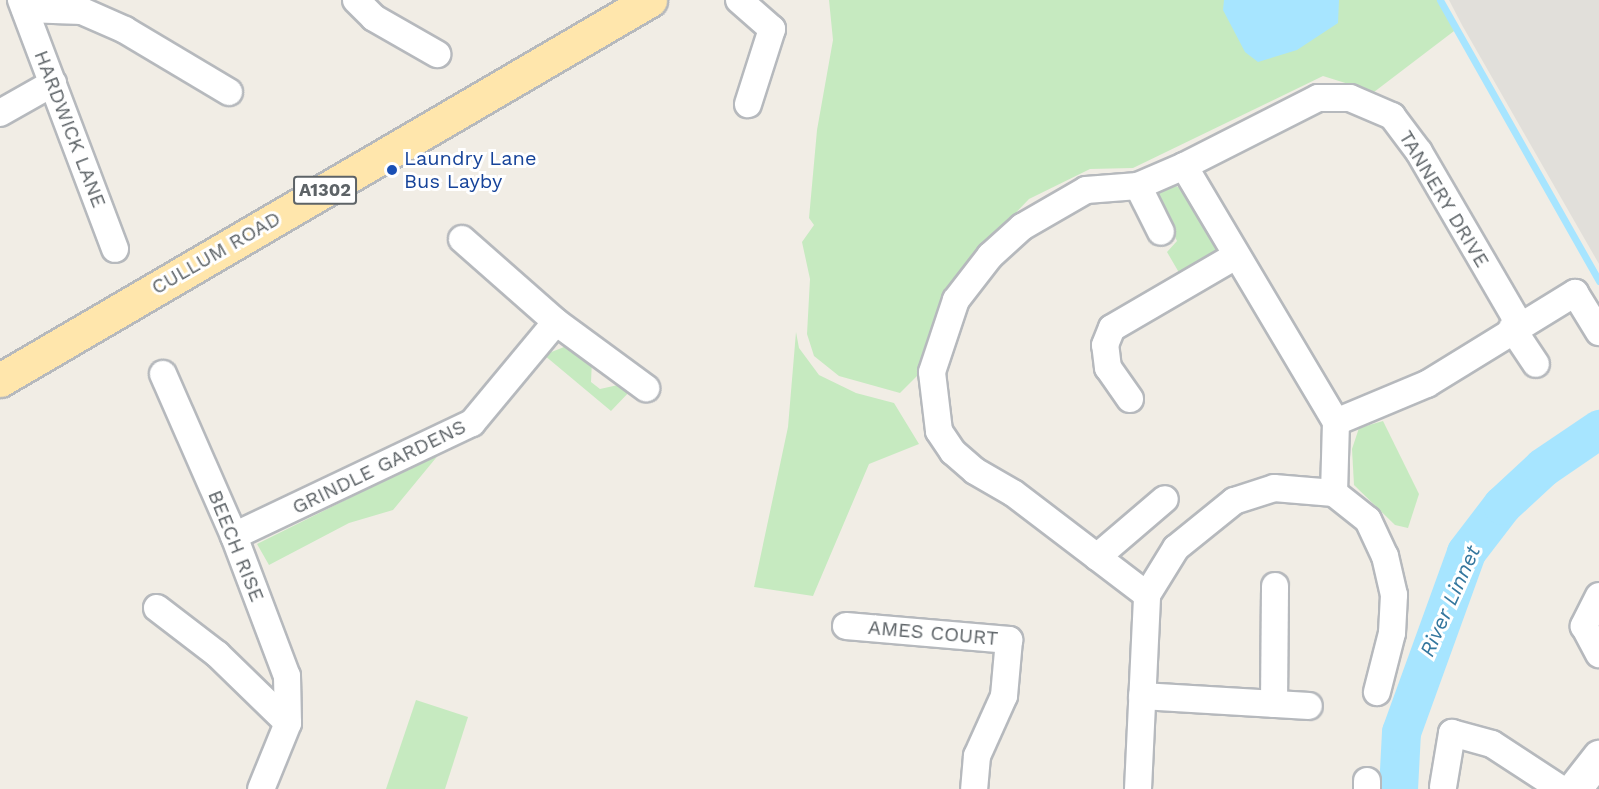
<!DOCTYPE html>
<html>
<head>
<meta charset="utf-8">
<style>
  body { margin:0 }
  #map { position:relative; width:1599px; height:789px; overflow:hidden; background:#f1ede5; font-family:"Work Sans",sans-serif }
  div>[style] { position:absolute }
  [style*='--x'] { left:calc(var(--x)*1px); top:calc(var(--y)*1px); width:calc(var(--w)*1px); rotate:calc(var(--a)*1deg) }
  .industrial>* { inset:0; background:#e1dfda }
  .green>* { inset:0; background:#c6eac0 }
  .water>* { inset:0; background:#a7e5ff }
  .stream>* { height:7px; margin:-3.5px; padding:0 3.5px; transform-origin:3.5px; border-radius:3.5px; background:#a7e5ff }
  .river>* { height:39px; margin:-19.5px; padding:0 19.5px; transform-origin:19.5px; border-radius:19.5px; background:#a7e5ff }
  .roads { filter:drop-shadow(2px 0 #b6b9bd) drop-shadow(-2px 0 #b6b9bd) drop-shadow(0 2px #b6b9bd) drop-shadow(0 -2px #b6b9bd) }
  .street>* { height:26px; margin:-13px; padding:0 13px; transform-origin:13px; border-radius:13px; background:#fff }
  .secondary>* { height:33px; margin:-16.5px; padding:0 16.5px; transform-origin:16.5px; border-radius:16.5px; background:#fff }
  .primary>* { height:33px; margin:-16.5px; padding:0 16.5px; transform-origin:16.5px; border-radius:16.5px; background:#ffe6ac }
  .dots>* { width:16px; height:16px; translate:-50% -50%; box-sizing:border-box; border:3px solid #fff; border-radius:50% }
  span { translate:-50% -50%; white-space:nowrap; text-align:center; line-height:1.15; -webkit-text-stroke:6px #fff; paint-order:stroke }
  .shield-label span { padding:2px 4px; background:#fff; border:2px solid; border-radius:4px; -webkit-text-stroke-width:0 }
  .shield-label { font-size:18px; color:#5d6367; font-weight:700 }
  .street-label { font-size:20px; color:#5d6367 }
  .transit-label { font-size:20px; color:#164399 }
  .left { translate:0 -50%; text-align:left }
  .water-label { font-size:21px; color:#34779e; font-style:italic }
</style>
</head>
<body>
<div id="map">
  <div class="industrial">
    <div style="clip-path:polygon(1449px 0,1599px 0,1599px 264px,1462px 25px)"></div>
  </div>
  <div class="green">
    <div style="clip-path:polygon(829px 0,1443px 0,1458px 28px,1374px 92px,1323px 76px,1133px 168px,1090px 169px,1029px 199px,966px 265px,929px 364px,900px 393px,839px 376px,814px 356px,807px 334px,810px 279px,802px 242px,814px 225px,809px 218px,817px 130px,833px 40px)"></div>
    <div style="clip-path:polygon(1176px 186px,1190px 193px,1218px 239px,1214px 258px,1181px 276px,1167px 252px,1177px 241px,1154px 194px)"></div>
    <div style="clip-path:polygon(796px 332px,799px 348px,819px 375px,856px 393px,894px 403px,919px 444px,869px 464px,813px 596px,754px 587px,788px 427px)"></div>
    <div style="clip-path:polygon(574px 343px,592px 360px,591px 382px,600px 389px,618px 385px,632px 389px,611px 411px,544px 355px)"></div>
    <div style="clip-path:polygon(1383px 421px,1419px 494px,1408px 528px,1395px 525px,1354px 485px,1352px 449px,1359px 428px)"></div>
    <div style="clip-path:polygon(440px 453px,393px 510px,349px 523px,269px 565px,257px 544px)"></div>
    <div style="clip-path:polygon(416px 700px,468px 717px,445px 789px,386px 789px)"></div>
  </div>
  <div class="water">
    <div style="clip-path:polygon(1224px 0,1339px 0,1338px 23px,1297px 50px,1258px 62px,1245px 52px,1223px 10px)"></div>
  </div>
  <div class="stream">
    <div style="--x:1440;--y:0;--w:323;--a:60.5"></div>
  </div>
  <div class="river">
    <div style="--x:1398;--y:789;--w:57;--a:-87"></div>
    <div style="--x:1401;--y:732;--w:191;--a:-70.1"></div>
    <div style="--x:1466;--y:552;--w:59;--a:-52.5"></div>
    <div style="--x:1502;--y:505;--w:56;--a:-42.8"></div>
    <div style="--x:1543;--y:467;--w:68;--a:-34.2"></div>
  </div>
  <div class="roads">
    <div class="street">
      <div style="--x:21;--y:0;--w:266;--a:69.3"></div>
      <div style="--x:356;--y:0;--w:25;--a:45"></div>
      <div style="--x:374;--y:18;--w:73;--a:29.7"></div>
      <div style="--x:739;--y:0;--w:44;--a:41.3"></div>
      <div style="--x:772;--y:29;--w:79;--a:107.7"></div>
      <div style="--x:25;--y:9;--w:57;--a:2"></div>
      <div style="--x:82;--y:11;--w:47;--a:23.8"></div>
      <div style="--x:125;--y:30;--w:121;--a:30.8"></div>
      <div style="--x:0;--y:113;--w:61;--a:-29.5"></div>
      <div style="--x:1184;--y:166;--w:298;--a:59.3"></div>
      <div style="--x:1336;--y:422;--w:71;--a:91.6"></div>
      <div style="--x:1138;--y:186;--w:51;--a:63.4"></div>
      <div style="--x:462;--y:239;--w:125;--a:41.4"></div>
      <div style="--x:556;--y:322;--w:112;--a:36.3"></div>
      <div style="--x:1512;--y:328;--w:43;--a:56.3"></div>
      <div style="--x:163;--y:374;--w:177;--a:66.3"></div>
      <div style="--x:234;--y:536;--w:150;--a:69.3"></div>
      <div style="--x:287;--y:676;--w:47;--a:88.8"></div>
      <div style="--x:288;--y:723;--w:71;--a:112.2"></div>
      <div style="--x:1130;--y:399;--w:38;--a:-125"></div>
      <div style="--x:1108;--y:368;--w:23;--a:-97"></div>
      <div style="--x:1105;--y:345;--w:18;--a:-68"></div>
      <div style="--x:1112;--y:328;--w:141;--a:-30.2"></div>
      <div style="--x:1336;--y:422;--w:99;--a:-22.7"></div>
      <div style="--x:1427;--y:384;--w:174;--a:-31.6"></div>
      <div style="--x:1575;--y:293;--w:46;--a:58.4"></div>
      <div style="--x:234;--y:536;--w:263;--a:-25.4"></div>
      <div style="--x:472;--y:423;--w:131;--a:-50.3"></div>
      <div style="--x:1097;--y:557;--w:89;--a:-40.5"></div>
      <div style="--x:1147;--y:595;--w:168;--a:-142.7"></div>
      <div style="--x:1013;--y:493;--w:44;--a:-149.9"></div>
      <div style="--x:975;--y:471;--w:29;--a:-139"></div>
      <div style="--x:953;--y:452;--w:25;--a:-124"></div>
      <div style="--x:939;--y:431;--w:59;--a:-96.8"></div>
      <div style="--x:932;--y:372;--w:76;--a:-71.6"></div>
      <div style="--x:956;--y:300;--w:56;--a:-52.3"></div>
      <div style="--x:990;--y:256;--w:43;--a:-42.2"></div>
      <div style="--x:1022;--y:227;--w:74;--a:-30"></div>
      <div style="--x:1086;--y:190;--w:52;--a:-4.4"></div>
      <div style="--x:1138;--y:186;--w:50;--a:-23.5"></div>
      <div style="--x:1184;--y:166;--w:150;--a:-26.9"></div>
      <div style="--x:1318;--y:98;--w:32;--a:0"></div>
      <div style="--x:1350;--y:98;--w:46;--a:23.2"></div>
      <div style="--x:1392;--y:116;--w:45;--a:53.1"></div>
      <div style="--x:1419;--y:152;--w:199;--a:59.8"></div>
      <div style="--x:1599;--y:596;--w:34;--a:117"></div>
      <div style="--x:1584;--y:626;--w:32;--a:62"></div>
      <div style="--x:157;--y:608;--w:76;--a:37.5"></div>
      <div style="--x:217;--y:654;--w:99;--a:44.2"></div>
      <div style="--x:846;--y:626;--w:164;--a:4.9"></div>
      <div style="--x:1009;--y:640;--w:56;--a:95.1"></div>
      <div style="--x:1004;--y:696;--w:66;--a:114.2"></div>
      <div style="--x:977;--y:756;--w:33;--a:95"></div>
      <div style="--x:1142;--y:696;--w:167;--a:3.4"></div>
      <div style="--x:1274;--y:704;--w:118;--a:-89.5"></div>
      <div style="--x:1443;--y:787;--w:55;--a:-80.5"></div>
      <div style="--x:1452;--y:733;--w:41;--a:15.4"></div>
      <div style="--x:1492;--y:744;--w:82;--a:33.1"></div>
      <div style="--x:1138;--y:789;--w:194;--a:-87.3"></div>
      <div style="--x:1147;--y:595;--w:55;--a:-58.3"></div>
      <div style="--x:1176;--y:548;--w:75;--a:-39"></div>
      <div style="--x:1234;--y:501;--w:42;--a:-18"></div>
      <div style="--x:1274;--y:488;--w:60;--a:4.8"></div>
      <div style="--x:1334;--y:493;--w:43;--a:38.5"></div>
      <div style="--x:1368;--y:520;--w:40;--a:65"></div>
      <div style="--x:1385;--y:556;--w:40;--a:77"></div>
      <div style="--x:1394;--y:595;--w:38;--a:93"></div>
      <div style="--x:1392;--y:633;--w:61;--a:104.3"></div>
      <div style="--x:1367;--y:789;--w:8;--a:-90"></div>
    </div>
    <div class="secondary">
      <div style="--x:1574;--y:789;--w:41;--a:-52"></div>
    </div>
    <div class="primary">
      <div style="--x:0;--y:380;--w:753;--a:-30.31"></div>
    </div>
  </div>
  <div class="dots">
    <div style="left:392px;top:170px;background:#1a4fb4"></div>
  </div>
  <div class="shield-label">
    <span style="left:325px;top:190px">A1302</span>
  </div>
  <div class="street-label">
    <span style="left:70px;top:129px;rotate:69deg">HARDWICK LANE</span>
    <span style="left:1444px;top:199px;rotate:59deg">TANNERY DRIVE</span>
    <span style="left:216px;top:253px;rotate:-30deg">CULLUM ROAD</span>
    <span style="left:379px;top:467px;rotate:-26deg">GRINDLE GARDENS</span>
    <span style="left:236px;top:546px;rotate:68deg">BEECH RISE</span>
    <span style="left:933px;top:633px;rotate:5deg">AMES COURT</span>
  </div>
  <div class="transit-label">
    <span class="left" style="left:404px;top:170px">Laundry Lane<br>Bus Layby</span>
  </div>
  <div class="water-label">
    <span style="left:1450px;top:601px;rotate:-66deg">River Linnet</span>
  </div>
</div>
</body>
</html>
